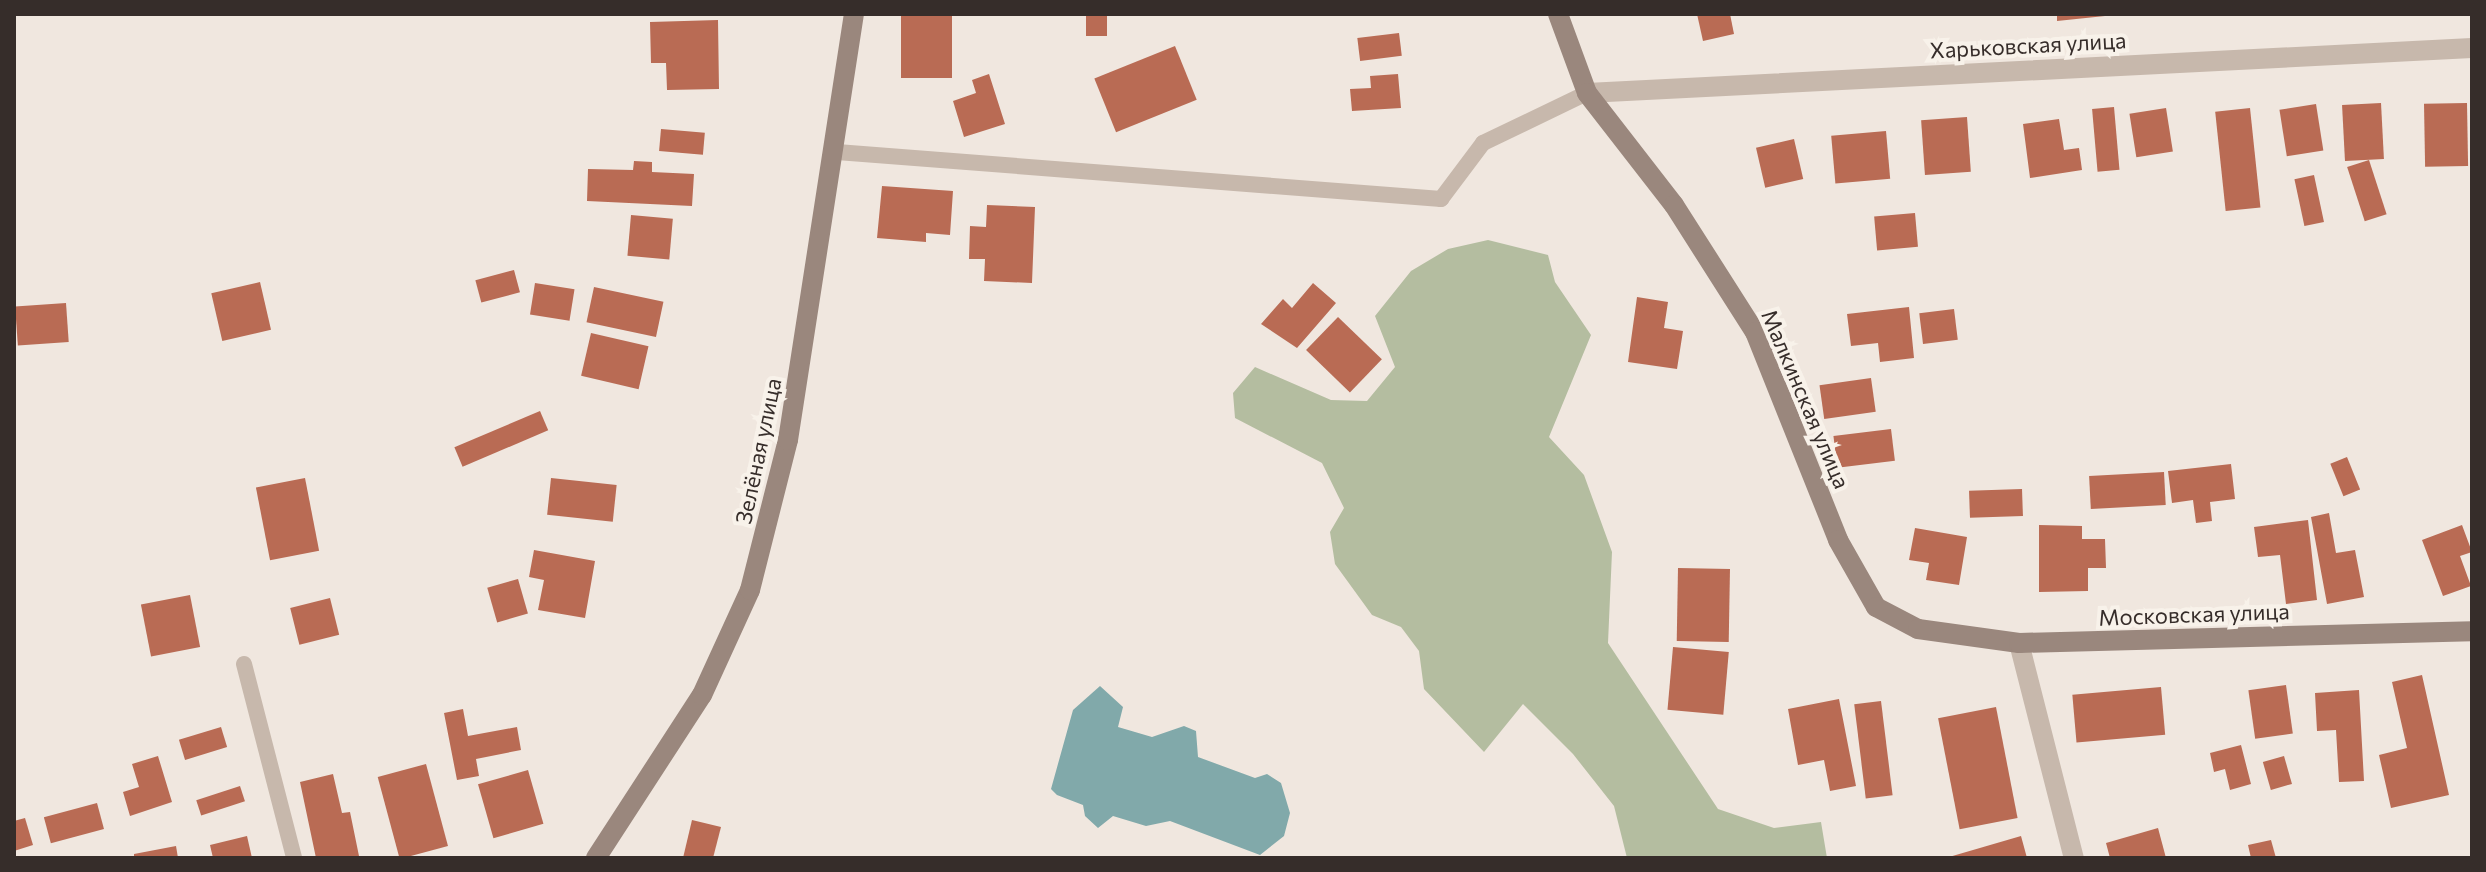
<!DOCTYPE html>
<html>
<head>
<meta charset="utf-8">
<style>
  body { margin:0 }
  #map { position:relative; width:2486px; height:872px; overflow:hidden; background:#f0e7df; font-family:Commissioner,sans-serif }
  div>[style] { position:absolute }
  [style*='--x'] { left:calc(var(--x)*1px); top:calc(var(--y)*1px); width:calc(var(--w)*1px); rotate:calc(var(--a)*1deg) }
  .green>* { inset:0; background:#b4bda0 }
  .water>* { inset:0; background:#81a9aa }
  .building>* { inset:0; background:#b96b54; transform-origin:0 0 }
  .lane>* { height:16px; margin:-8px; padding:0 8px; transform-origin:8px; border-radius:8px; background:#c7b8ac }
  .street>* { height:20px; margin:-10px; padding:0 10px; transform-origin:10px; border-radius:10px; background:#c7b8ac }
  .secondary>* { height:20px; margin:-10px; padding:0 10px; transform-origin:10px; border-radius:10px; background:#9a877d }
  span { translate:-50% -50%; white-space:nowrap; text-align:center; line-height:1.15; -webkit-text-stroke:8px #f8f2ea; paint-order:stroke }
  .street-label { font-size:22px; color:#362d2a }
  .frame { position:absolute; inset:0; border:16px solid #362d2a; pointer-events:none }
</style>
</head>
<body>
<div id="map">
  <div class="green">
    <div style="clip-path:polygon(1488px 240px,1548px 255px,1555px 282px,1591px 335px,1549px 437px,1584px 475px,1612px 552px,1608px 643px,1718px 809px,1774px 828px,1821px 822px,1827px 858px,1627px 858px,1614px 806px,1573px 754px,1523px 704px,1484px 752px,1424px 689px,1419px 651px,1401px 627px,1372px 615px,1335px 564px,1330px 532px,1344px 508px,1322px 463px,1235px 418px,1233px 393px,1255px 367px,1331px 400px,1367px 401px,1395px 367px,1375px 316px,1411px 271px,1448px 249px)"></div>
  </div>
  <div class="water">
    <div style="clip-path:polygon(1100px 686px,1123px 707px,1118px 727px,1152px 737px,1184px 726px,1196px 731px,1198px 757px,1255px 778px,1267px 774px,1281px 783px,1290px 813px,1284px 836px,1260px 855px,1170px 821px,1146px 826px,1113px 816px,1098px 828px,1085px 816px,1083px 805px,1057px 795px,1051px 789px,1073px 710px)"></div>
  </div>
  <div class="building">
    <div style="left:901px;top:14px;width:51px;height:64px"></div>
    <div style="left:1086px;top:14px;width:21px;height:22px"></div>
    <div style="clip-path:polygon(1697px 14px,1730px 14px,1734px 34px,1703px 41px)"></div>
    <div style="clip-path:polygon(2057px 14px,2105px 14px,2105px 16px,2057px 21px)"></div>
    <div style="clip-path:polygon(718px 20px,719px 89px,667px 90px,666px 63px,651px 63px,650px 22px)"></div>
    <div style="left:1399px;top:33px;width:23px;height:42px;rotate:83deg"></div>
    <div style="left:1175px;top:46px;width:58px;height:87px;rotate:68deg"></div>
    <div style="clip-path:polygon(989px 74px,1005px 124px,964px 137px,953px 101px,976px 93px,972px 80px)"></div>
    <div style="clip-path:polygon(1398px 74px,1401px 108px,1352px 111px,1350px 89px,1371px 88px,1370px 76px)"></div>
    <div style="left:2381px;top:103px;width:56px;height:39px;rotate:87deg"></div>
    <div style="left:2467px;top:103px;width:63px;height:43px;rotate:89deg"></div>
    <div style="left:2316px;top:104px;width:47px;height:37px;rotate:81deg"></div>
    <div style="left:2114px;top:107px;width:63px;height:22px;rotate:85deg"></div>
    <div style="left:2166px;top:108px;width:44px;height:37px;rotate:81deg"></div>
    <div style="left:2250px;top:108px;width:100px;height:35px;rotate:84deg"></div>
    <div style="left:1967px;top:117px;width:55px;height:46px;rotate:86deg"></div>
    <div style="clip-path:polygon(2059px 119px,2064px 150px,2079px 148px,2082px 170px,2030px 178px,2023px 124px)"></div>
    <div style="left:661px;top:129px;width:44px;height:22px;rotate:5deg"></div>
    <div style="left:1886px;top:131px;width:48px;height:55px;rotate:85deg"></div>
    <div style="left:1794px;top:139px;width:41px;height:39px;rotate:77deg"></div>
    <div style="left:2369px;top:160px;width:57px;height:23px;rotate:72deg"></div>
    <div style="clip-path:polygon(634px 161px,652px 162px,652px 172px,694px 174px,692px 206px,587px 201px,588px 169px,633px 170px)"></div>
    <div style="left:2314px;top:175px;width:48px;height:20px;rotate:78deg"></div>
    <div style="clip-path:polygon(882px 186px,953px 191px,950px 235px,926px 233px,926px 242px,877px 238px)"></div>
    <div style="clip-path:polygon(987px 205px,1035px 207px,1032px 283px,984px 281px,985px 259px,969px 259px,970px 226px,986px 227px)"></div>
    <div style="left:1915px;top:213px;width:34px;height:41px;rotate:85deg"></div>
    <div style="left:631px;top:215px;width:42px;height:41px;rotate:5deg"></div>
    <div style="left:514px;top:270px;width:23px;height:40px;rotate:75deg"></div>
    <div style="left:260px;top:282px;width:49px;height:50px;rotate:77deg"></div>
    <div style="left:535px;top:283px;width:40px;height:32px;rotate:9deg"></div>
    <div style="clip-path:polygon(1313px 283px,1336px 303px,1297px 348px,1261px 324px,1283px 299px,1292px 308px)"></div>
    <div style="left:594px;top:287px;width:71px;height:36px;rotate:12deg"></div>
    <div style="clip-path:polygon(1637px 297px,1668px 302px,1664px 328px,1683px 331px,1677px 369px,1628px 362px)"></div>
    <div style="left:66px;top:303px;width:39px;height:51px;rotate:86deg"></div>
    <div style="clip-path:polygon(1909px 307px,1914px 358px,1880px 362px,1878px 343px,1851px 346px,1847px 314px)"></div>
    <div style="left:1954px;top:309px;width:31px;height:35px;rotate:83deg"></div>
    <div style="left:1338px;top:317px;width:61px;height:46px;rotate:44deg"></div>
    <div style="left:591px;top:333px;width:59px;height:44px;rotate:13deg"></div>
    <div style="left:1871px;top:378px;width:34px;height:52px;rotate:82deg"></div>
    <div style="left:540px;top:411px;width:21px;height:93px;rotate:67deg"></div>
    <div style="left:1891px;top:429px;width:32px;height:58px;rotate:83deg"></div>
    <div style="left:2347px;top:457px;width:35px;height:18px;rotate:68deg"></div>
    <div style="clip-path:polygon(2231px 464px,2235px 499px,2210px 502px,2212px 521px,2196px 523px,2193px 500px,2172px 503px,2168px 471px)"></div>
    <div style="left:2164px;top:472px;width:33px;height:75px;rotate:87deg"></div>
    <div style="left:305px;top:478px;width:74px;height:50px;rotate:79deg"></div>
    <div style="left:551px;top:478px;width:66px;height:37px;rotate:6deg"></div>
    <div style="left:2022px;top:489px;width:27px;height:53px;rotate:88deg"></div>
    <div style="clip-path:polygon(2329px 513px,2336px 553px,2355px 550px,2364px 597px,2327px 604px,2311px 517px)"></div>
    <div style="clip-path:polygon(2308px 520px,2317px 600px,2286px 604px,2280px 555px,2258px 557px,2254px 527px)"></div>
    <div style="clip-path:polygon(2039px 525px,2082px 526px,2082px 539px,2105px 539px,2106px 568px,2088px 568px,2088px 591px,2039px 592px)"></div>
    <div style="clip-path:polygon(2462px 525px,2472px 552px,2460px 556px,2471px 586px,2443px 596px,2422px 540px)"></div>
    <div style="clip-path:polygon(1915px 528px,1967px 537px,1959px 585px,1926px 580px,1929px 563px,1909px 560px)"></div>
    <div style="clip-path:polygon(534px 550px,595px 561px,585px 618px,538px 610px,544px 580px,529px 577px)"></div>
    <div style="left:1678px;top:568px;width:52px;height:73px;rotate:1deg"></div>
    <div style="left:518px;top:579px;width:36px;height:32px;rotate:74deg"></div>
    <div style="left:190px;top:595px;width:53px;height:50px;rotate:79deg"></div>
    <div style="left:330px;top:598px;width:38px;height:41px;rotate:76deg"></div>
    <div style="left:1673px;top:647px;width:56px;height:63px;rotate:5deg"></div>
    <div style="clip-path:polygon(2422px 675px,2449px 795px,2391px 808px,2379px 755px,2407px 748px,2392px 682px)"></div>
    <div style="left:2286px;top:685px;width:49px;height:38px;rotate:82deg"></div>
    <div style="left:2161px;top:687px;width:48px;height:89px;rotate:85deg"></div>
    <div style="clip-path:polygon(2359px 690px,2364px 781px,2339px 782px,2336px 730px,2317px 731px,2315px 693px)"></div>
    <div style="clip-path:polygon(1839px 699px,1856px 786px,1830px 791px,1824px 760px,1798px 765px,1788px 709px)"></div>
    <div style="left:1881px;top:701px;width:95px;height:27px;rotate:83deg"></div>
    <div style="left:1996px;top:707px;width:113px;height:59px;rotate:79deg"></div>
    <div style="clip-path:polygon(463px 709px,468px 736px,517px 727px,521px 750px,476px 759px,479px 776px,457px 780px,444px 713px)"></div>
    <div style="left:221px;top:727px;width:21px;height:44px;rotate:73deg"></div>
    <div style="clip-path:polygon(2241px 745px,2251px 784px,2230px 790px,2225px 769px,2214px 772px,2210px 753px)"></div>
    <div style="clip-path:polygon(158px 756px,172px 802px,130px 816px,123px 792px,139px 787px,132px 764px)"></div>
    <div style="left:2284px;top:756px;width:29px;height:22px;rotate:74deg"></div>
    <div style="left:426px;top:764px;width:85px;height:50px;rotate:75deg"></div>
    <div style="left:528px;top:770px;width:56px;height:52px;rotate:74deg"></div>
    <div style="clip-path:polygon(333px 774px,342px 813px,350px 812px,359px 856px,316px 858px,300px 782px)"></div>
    <div style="left:240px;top:786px;width:16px;height:46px;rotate:72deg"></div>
    <div style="left:97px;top:803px;width:27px;height:55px;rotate:75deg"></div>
    <div style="clip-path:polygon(25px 818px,33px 845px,14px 851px,14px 821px)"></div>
    <div style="clip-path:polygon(692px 820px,721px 827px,713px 858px,683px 858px)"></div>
    <div style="clip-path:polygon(2158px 828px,2166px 858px,2110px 858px,2106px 843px)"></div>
    <div style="clip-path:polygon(247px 836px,252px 858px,213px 858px,210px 845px)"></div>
    <div style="clip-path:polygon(2021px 836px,2027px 858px,1950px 858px,1949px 857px)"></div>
    <div style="clip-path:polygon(2271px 840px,2276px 858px,2251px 858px,2248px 845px)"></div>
    <div style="clip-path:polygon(176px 846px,178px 858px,134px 858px,134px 854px)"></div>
  </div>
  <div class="lane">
    <div style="--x:837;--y:152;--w:606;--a:4.45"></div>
    <div style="--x:1441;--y:199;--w:70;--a:-53.1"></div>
    <div style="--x:1483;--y:143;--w:115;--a:-25.7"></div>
    <div style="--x:244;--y:664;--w:200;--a:75.5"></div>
  </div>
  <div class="street">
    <div style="--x:1587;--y:93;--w:886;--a:-2.91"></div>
    <div style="--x:2019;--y:643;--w:222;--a:75.7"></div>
  </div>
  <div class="secondary">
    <div style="--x:1558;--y:14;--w:84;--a:69.8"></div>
    <div style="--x:1587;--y:93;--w:142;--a:52.2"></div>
    <div style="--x:1674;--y:205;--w:151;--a:57.5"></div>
    <div style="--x:1755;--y:332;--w:224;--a:68.2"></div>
    <div style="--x:1838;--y:540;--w:77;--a:60.4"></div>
    <div style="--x:1876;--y:607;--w:47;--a:27.6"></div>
    <div style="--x:1918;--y:629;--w:102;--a:7.9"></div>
    <div style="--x:2019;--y:643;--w:453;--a:-1.5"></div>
    <div style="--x:596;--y:858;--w:194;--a:-57"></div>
    <div style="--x:702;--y:695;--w:115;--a:-65.4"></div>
    <div style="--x:750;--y:590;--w:155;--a:-75.8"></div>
    <div style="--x:788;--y:440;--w:431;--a:-81.2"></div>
  </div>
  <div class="street-label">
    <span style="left:2028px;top:45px;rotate:-3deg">Харьковская улица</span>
    <span style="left:1806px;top:399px;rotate:67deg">Малкинская улица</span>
    <span style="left:758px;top:451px;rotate:-78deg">Зелёная улица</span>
    <span style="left:2194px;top:614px;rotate:-2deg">Московская улица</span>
  </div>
  <div class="frame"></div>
</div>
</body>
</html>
